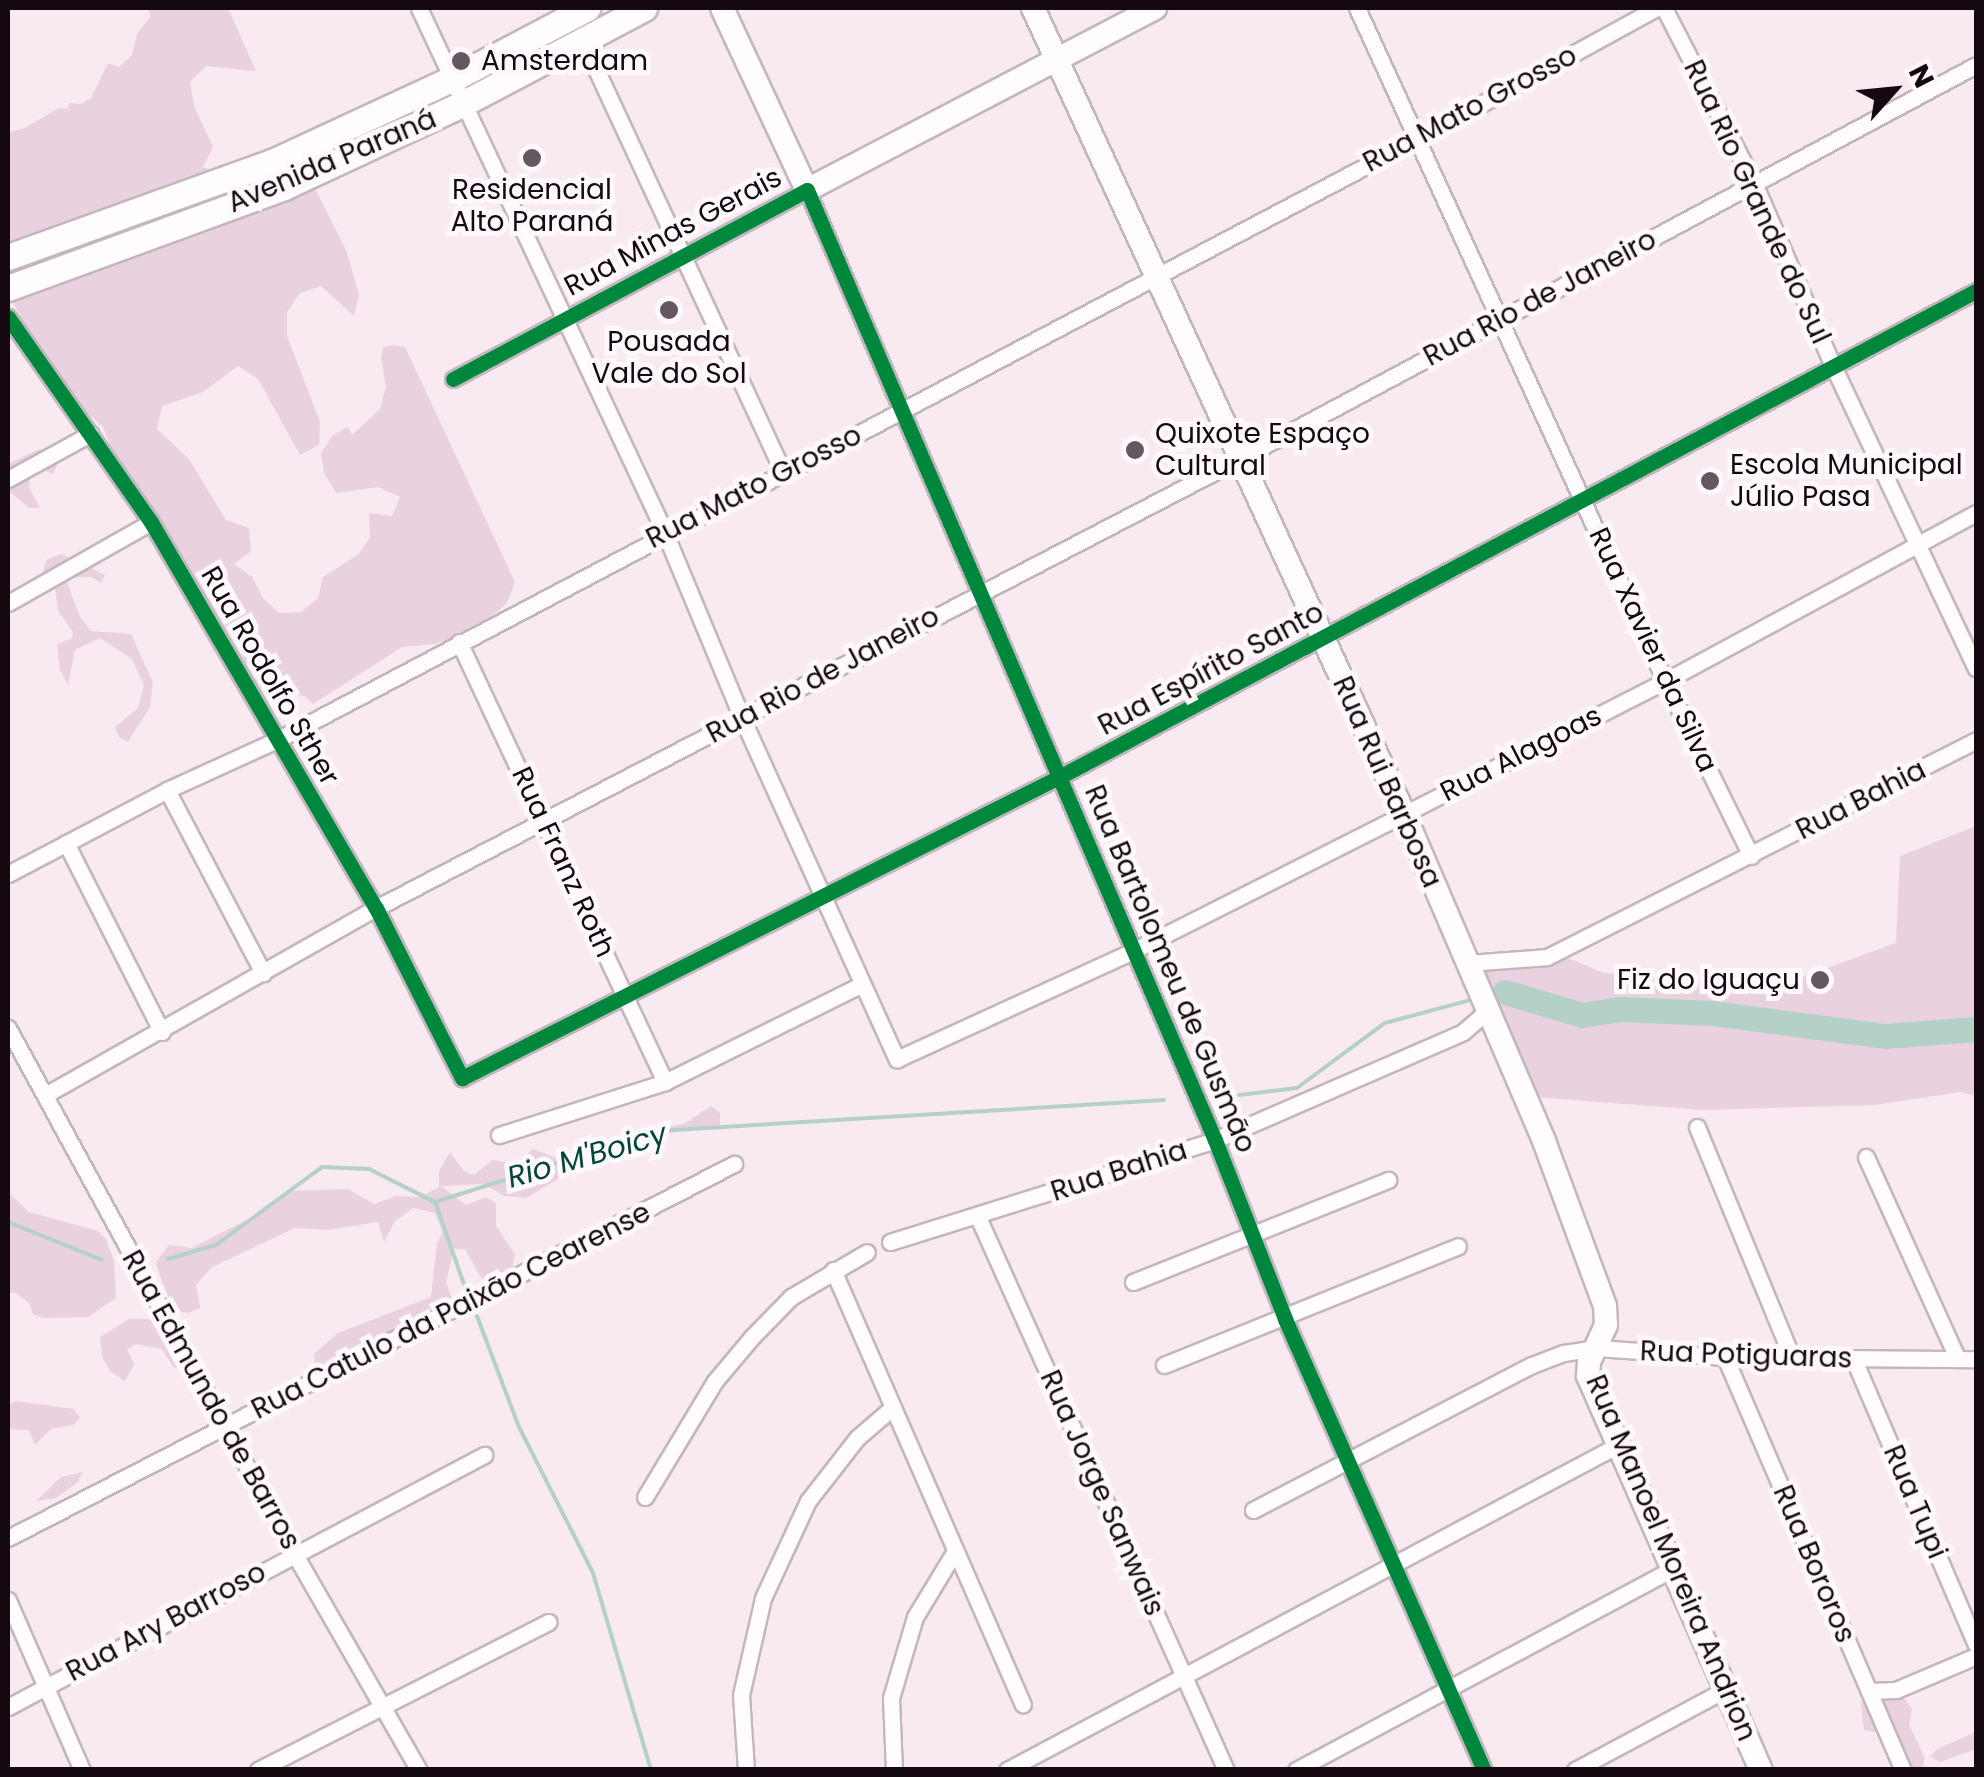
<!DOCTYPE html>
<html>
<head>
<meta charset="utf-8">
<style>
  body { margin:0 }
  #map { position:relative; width:1984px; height:1777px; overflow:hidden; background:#f9e9f1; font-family:Poppins,sans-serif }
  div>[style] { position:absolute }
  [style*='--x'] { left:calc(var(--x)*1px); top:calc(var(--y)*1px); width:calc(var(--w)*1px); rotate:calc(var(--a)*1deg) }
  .green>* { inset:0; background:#ead1df }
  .stream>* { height:4px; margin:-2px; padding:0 2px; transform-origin:2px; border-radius:2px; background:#b4d1c8 }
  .river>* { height:25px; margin:-12.5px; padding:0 12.5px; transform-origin:12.5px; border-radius:12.5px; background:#b4d1c8 }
  .roads { filter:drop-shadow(2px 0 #c4b6bd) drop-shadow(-2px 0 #c4b6bd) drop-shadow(0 2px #c4b6bd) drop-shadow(0 -2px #c4b6bd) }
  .street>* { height:15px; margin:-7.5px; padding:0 7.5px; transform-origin:7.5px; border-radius:7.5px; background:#fefcfd }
  .secondary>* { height:22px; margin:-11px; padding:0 11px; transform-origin:11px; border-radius:11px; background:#fefcfd }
  .primary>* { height:25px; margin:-12.5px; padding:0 12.5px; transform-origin:12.5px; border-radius:12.5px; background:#fefcfd }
  .cycleway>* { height:15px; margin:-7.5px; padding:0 7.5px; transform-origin:7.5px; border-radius:7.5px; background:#00873e }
  .dots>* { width:28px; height:28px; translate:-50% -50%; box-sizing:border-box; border:5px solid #fef7fb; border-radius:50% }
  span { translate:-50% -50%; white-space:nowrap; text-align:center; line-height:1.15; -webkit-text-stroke:10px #fef7fb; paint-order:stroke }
  .poi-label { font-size:28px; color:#140910 }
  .left { translate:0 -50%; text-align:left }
  .right { translate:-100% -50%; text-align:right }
  .street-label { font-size:28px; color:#140910 }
  .water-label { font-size:30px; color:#004738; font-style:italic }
  .frame { position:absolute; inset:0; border:10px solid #140910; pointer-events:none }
  .north { position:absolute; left:1844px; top:40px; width:100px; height:100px; -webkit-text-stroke:8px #fef7fb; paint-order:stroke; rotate:63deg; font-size:28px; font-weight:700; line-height:40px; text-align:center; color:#140910 }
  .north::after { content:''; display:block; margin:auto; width:35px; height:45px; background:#140910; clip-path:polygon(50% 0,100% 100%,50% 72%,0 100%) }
</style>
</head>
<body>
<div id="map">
  <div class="green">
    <div style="clip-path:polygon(147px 8px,228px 8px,256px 71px,206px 66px,190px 82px,194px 106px,213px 147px,203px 167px,248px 181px,301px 161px,346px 250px,359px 294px,354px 316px,321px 286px,300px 293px,287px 312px,287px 336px,320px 422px,319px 445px,300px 455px,258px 379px,238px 366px,203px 392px,162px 406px,157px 429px,189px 459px,226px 520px,249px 528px,251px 551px,234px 564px,252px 577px,263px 598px,279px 613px,301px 612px,318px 598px,323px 577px,359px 554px,370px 537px,369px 513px,392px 516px,400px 497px,378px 487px,336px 493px,324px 473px,321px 453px,333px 435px,348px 427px,352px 435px,380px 409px,386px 387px,381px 357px,383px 347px,394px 345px,405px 347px,515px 582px,507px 603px,480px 626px,436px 644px,402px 647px,313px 704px,305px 696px,288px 693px,287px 704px,277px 698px,267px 704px,256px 691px,160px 521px,116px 462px,103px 427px,75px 402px,29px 334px,8px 292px,8px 132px,23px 129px,59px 108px,67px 109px,70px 103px,81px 104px,91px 98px,108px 63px,119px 67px,132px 55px,137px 34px,151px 16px)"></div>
    <div style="clip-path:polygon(40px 449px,62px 454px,53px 474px,39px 469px,30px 476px,29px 487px,40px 508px,29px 508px,8px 490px,8px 464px)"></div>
    <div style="clip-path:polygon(61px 554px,105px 575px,101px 583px,92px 577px,70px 577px,67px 582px,80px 617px,91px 631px,131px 634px,153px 682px,150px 707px,128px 742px,119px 737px,115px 727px,138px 708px,144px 685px,132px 659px,100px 638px,75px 650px,68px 685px,60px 670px,57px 644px,72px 638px,73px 632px,58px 611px,55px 588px,43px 571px,46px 560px)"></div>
    <div style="clip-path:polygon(1976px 826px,1976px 1096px,1961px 1092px,1874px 1105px,1702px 1110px,1535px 1097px,1480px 970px,1568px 958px,1604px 973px,1783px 984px,1896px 943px,1900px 856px)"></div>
    <div style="clip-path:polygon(711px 1106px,720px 1113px,720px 1125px,651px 1136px,622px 1152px,577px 1168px,526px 1198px,504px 1196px,484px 1184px,441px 1186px,466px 1205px,486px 1197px,496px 1203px,496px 1226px,515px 1254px,511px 1276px,491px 1282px,481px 1278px,465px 1249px,454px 1249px,446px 1282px,454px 1305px,443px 1324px,424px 1335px,326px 1368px,315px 1365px,314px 1354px,338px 1333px,431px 1297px,437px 1242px,443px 1233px,435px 1213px,413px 1208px,395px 1221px,384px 1242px,378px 1222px,328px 1230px,295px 1228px,212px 1267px,196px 1285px,200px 1308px,188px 1313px,177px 1311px,171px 1303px,159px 1273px,156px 1262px,169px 1245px,192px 1248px,252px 1217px,292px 1191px,348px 1189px,374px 1204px,396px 1196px,420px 1197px,439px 1187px,439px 1171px,450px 1152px,464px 1171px,474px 1175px,492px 1160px,517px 1163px,533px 1149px,564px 1161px,586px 1160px,646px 1131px,684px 1124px)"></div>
    <div style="clip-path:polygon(8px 1192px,29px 1212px,98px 1231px,106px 1239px,114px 1261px,116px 1298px,88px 1317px,43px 1318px,33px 1314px,29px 1303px,16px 1293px,8px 1293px)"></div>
    <div style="clip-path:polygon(129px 1319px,168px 1319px,195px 1357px,193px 1374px,173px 1367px,162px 1349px,136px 1344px,127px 1349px,134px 1364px,125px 1381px,111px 1372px,102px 1357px,100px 1337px)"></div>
    <div style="clip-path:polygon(16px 1401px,74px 1409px,80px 1418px,73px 1425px,51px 1429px,35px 1445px,29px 1430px,8px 1429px,8px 1405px)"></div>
    <div style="clip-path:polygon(83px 1472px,78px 1482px,56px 1498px,36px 1501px,61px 1477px)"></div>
    <div style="clip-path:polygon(1876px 1694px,1905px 1699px,1912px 1709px,1909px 1725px,1925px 1758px,1922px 1769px,1900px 1769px,1891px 1735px,1864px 1730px,1861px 1702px)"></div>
    <div style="clip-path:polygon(1976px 1732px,1976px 1749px,1940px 1762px,1930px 1757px,1937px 1749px)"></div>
  </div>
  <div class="stream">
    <div style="--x:1239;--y:1095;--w:58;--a:-6.9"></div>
    <div style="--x:1297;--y:1088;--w:109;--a:-36.5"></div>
    <div style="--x:1385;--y:1023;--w:88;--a:-15.1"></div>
    <div style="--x:435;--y:1202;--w:90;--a:70.6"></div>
    <div style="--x:8;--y:1222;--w:101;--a:22"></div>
    <div style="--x:168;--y:1259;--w:50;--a:-16.3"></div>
    <div style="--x:216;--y:1245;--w:132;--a:-36.3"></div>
    <div style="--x:322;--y:1167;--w:47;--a:2.4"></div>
    <div style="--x:369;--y:1169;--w:74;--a:26.6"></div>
    <div style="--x:435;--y:1202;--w:233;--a:-17.7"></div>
    <div style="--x:657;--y:1131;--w:508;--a:-3.5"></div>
    <div style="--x:477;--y:1316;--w:119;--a:69.3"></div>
    <div style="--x:519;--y:1427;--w:164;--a:63.1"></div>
    <div style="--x:593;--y:1573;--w:205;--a:73.6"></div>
  </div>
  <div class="river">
    <div style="--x:1505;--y:992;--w:80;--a:16.6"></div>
    <div style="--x:1582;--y:1015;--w:38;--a:-9"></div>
    <div style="--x:1620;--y:1009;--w:92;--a:2.5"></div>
    <div style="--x:1712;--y:1013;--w:175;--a:7.6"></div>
    <div style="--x:1885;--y:1036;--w:91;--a:-4.4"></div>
  </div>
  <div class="roads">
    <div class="street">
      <div style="--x:419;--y:8;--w:580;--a:64.89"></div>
      <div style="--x:665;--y:533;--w:200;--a:67.4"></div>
      <div style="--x:742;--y:718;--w:375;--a:65.6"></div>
      <div style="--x:897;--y:1059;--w:262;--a:-24.6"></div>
      <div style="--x:1135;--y:950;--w:301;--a:-26.8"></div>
      <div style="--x:1404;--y:814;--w:293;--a:-27"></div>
      <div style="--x:1665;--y:681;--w:353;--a:-28.4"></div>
      <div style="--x:1357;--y:8;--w:740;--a:65.41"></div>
      <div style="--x:1665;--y:681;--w:195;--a:63.8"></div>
      <div style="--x:1664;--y:8;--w:199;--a:62.8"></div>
      <div style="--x:1755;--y:185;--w:199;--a:66.7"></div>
      <div style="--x:1834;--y:368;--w:332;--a:64.7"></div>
      <div style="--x:583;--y:41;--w:475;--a:65.1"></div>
      <div style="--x:8;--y:317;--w:250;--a:55.1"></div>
      <div style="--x:151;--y:522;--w:447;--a:59.8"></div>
      <div style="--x:376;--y:908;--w:191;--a:63.2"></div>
      <div style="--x:462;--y:1078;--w:671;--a:-26.76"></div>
      <div style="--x:1061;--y:776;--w:1036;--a:-27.93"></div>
      <div style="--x:453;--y:379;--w:401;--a:-28.1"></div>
      <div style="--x:807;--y:190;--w:1034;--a:66.76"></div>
      <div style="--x:1215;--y:1140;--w:192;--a:68.6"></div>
      <div style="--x:1285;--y:1319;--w:493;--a:66.2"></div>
      <div style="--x:8;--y:479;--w:94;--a:-28.8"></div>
      <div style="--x:8;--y:603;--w:164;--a:-29.5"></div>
      <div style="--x:459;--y:642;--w:486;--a:64.9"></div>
      <div style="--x:167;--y:790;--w:207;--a:62.3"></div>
      <div style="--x:66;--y:843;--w:212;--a:63.1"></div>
      <div style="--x:8;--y:874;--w:180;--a:-27.8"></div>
      <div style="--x:167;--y:790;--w:123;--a:-24.5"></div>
      <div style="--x:279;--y:739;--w:1289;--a:-27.8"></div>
      <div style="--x:1419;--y:138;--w:270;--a:-28.7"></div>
      <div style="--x:1468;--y:963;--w:79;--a:-4.3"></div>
      <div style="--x:1547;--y:957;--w:481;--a:-26.8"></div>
      <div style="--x:8;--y:1028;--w:598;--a:61.42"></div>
      <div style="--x:294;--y:1553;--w:250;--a:60.1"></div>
      <div style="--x:45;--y:1095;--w:380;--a:-29.5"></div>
      <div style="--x:376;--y:908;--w:975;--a:-27.48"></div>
      <div style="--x:1241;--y:458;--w:833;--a:-28.13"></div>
      <div style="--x:1697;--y:1127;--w:249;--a:67.6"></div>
      <div style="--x:499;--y:1135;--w:174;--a:-17.7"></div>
      <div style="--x:665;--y:1082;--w:220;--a:-26.4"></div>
      <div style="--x:1866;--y:1157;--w:221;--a:65.6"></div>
      <div style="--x:978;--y:1217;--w:606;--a:65.85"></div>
      <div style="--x:890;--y:1242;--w:341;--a:-17.4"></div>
      <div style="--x:1215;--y:1140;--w:270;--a:-23.5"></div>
      <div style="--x:1463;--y:1032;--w:32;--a:-41"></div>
      <div style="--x:833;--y:1270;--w:474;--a:66.4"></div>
      <div style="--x:1133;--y:1282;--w:275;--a:-21.8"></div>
      <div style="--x:1725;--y:1357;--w:450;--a:66.7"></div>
      <div style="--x:1854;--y:1360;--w:309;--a:66.8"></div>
      <div style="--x:1164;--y:1365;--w:317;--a:-22"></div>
      <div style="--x:645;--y:1497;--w:135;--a:-58.9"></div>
      <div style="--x:715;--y:1381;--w:57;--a:-49.9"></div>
      <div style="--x:752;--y:1337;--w:56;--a:-45.7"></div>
      <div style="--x:791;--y:1297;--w:88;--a:-30.6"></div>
      <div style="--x:1253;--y:1510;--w:314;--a:-27.5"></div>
      <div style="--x:1532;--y:1365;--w:34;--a:-21"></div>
      <div style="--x:1564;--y:1353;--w:33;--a:-9"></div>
      <div style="--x:1597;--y:1348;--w:128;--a:4"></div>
      <div style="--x:1725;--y:1357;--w:251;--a:0.5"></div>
      <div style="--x:8;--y:1538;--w:817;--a:-27.26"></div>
      <div style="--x:8;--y:1600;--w:185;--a:66.5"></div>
      <div style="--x:1869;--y:1691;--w:27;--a:-2"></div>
      <div style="--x:1896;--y:1690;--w:87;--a:-23"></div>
      <div style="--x:8;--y:1707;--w:539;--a:-27.9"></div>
      <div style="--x:258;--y:1770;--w:326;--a:-27"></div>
      <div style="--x:746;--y:1770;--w:75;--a:-93.8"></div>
      <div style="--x:741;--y:1695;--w:99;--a:-77.2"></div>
      <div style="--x:763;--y:1598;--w:107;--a:-65.1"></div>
      <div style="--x:808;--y:1501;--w:80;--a:-52.1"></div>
      <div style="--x:857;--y:1438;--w:46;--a:-40.6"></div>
      <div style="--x:894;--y:1770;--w:72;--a:-92.4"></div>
      <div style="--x:891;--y:1698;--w:84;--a:-73.5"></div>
      <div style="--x:915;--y:1617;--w:77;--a:-58.8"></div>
      <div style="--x:1007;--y:1770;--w:692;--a:-28.01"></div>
      <div style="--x:1296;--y:1770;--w:429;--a:-28.1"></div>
      <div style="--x:1575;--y:1770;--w:174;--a:-28.2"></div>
    </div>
    <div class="secondary">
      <div style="--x:722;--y:8;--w:201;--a:65"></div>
      <div style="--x:807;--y:190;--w:393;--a:-27.6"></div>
      <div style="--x:1033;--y:8;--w:887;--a:65.28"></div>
      <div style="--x:1404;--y:814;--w:356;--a:66.8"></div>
      <div style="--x:1544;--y:1141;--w:176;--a:69.7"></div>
      <div style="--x:1605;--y:1306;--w:19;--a:87"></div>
      <div style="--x:1606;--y:1325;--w:41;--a:114.7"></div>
      <div style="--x:1589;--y:1362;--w:14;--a:94"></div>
      <div style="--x:1588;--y:1376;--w:430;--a:66.3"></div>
    </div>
    <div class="primary">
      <div style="--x:8;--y:257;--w:281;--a:-19.8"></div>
      <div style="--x:272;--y:162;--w:198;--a:-24.8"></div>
      <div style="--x:452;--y:79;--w:153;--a:-27.7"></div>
      <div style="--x:8;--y:288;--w:294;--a:-20.1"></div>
      <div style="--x:284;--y:187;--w:196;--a:-25"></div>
      <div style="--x:462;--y:104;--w:206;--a:-27.8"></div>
    </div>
  </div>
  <div class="cycleway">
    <div style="--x:8;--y:317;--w:250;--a:55.1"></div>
    <div style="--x:151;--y:522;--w:447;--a:59.8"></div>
    <div style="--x:376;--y:908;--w:191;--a:63.2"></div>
    <div style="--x:462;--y:1078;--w:671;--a:-26.76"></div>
    <div style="--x:1061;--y:776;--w:1036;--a:-27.93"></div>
    <div style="--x:453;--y:379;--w:401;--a:-28.1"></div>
    <div style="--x:807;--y:190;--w:1034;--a:66.76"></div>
    <div style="--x:1215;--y:1140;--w:192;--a:68.6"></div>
    <div style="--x:1285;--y:1319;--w:493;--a:66.2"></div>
  </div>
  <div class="dots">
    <div style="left:461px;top:61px;background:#64575f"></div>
    <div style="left:532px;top:158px;background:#64575f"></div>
    <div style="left:669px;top:310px;background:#64575f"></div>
    <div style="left:1135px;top:450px;background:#64575f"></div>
    <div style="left:1710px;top:481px;background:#64575f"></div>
    <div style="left:1820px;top:980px;background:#64575f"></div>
  </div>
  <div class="poi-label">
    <span class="left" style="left:481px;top:61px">Amsterdam</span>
    <span style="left:532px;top:206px">Residencial<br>Alto Paraná</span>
    <span style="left:669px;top:358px">Pousada<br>Vale do Sol</span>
    <span class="left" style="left:1155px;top:450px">Quixote Espaço<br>Cultural</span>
    <span class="left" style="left:1730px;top:481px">Escola Municipal<br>Júlio Pasa</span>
    <span class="right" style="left:1800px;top:980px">Fiz do Iguaçu</span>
  </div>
  <div class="street-label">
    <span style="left:1470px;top:109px;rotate:-28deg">Rua Mato Grosso</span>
    <span style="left:332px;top:161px;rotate:-23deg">Avenida Paraná</span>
    <span style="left:1757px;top:202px;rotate:65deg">Rua Rio Grande do Sul</span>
    <span style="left:673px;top:232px;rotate:-28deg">Rua Minas Gerais</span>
    <span style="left:1540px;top:298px;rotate:-28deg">Rua Rio de Janeiro</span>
    <span style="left:754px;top:487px;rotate:-27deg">Rua Mato Grosso</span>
    <span style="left:1653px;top:650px;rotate:65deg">Rua Xavier da Silva</span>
    <span style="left:1211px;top:669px;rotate:-28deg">Rua Espírito Santo</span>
    <span style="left:823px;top:675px;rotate:-28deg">Rua Rio de Janeiro</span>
    <span style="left:270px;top:676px;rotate:60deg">Rua Rodolfo Sther</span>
    <span style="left:1521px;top:754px;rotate:-27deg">Rua Alagoas</span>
    <span style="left:1387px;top:782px;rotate:66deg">Rua Rui Barbosa</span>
    <span style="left:1861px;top:800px;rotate:-27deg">Rua Bahia</span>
    <span style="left:563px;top:862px;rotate:65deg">Rua Franz Roth</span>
    <span style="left:1170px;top:969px;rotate:67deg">Rua Bartolomeu de Gusmão</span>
    <span style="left:1119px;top:1171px;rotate:-18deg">Rua Bahia</span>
    <span style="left:451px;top:1311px;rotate:-27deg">Rua Catulo da Paixão Cearense</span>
    <span style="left:1746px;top:1355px;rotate:2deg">Rua Potiguaras</span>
    <span style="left:211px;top:1400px;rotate:61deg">Rua Edmundo de Barros</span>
    <span style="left:1102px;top:1493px;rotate:66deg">Rua Jorge Sanwais</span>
    <span style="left:1915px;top:1502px;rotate:67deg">Rua Tupi</span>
    <span style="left:1671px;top:1558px;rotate:67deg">Rua Manoel Moreira Andrion</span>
    <span style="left:1814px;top:1564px;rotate:67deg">Rua Bororos</span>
    <span style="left:166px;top:1622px;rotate:-28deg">Rua Ary Barroso</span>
  </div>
  <div class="water-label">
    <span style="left:587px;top:1156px;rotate:-16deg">Rio M'Boicy</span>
  </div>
  <div class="frame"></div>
  <div class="north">N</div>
</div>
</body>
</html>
